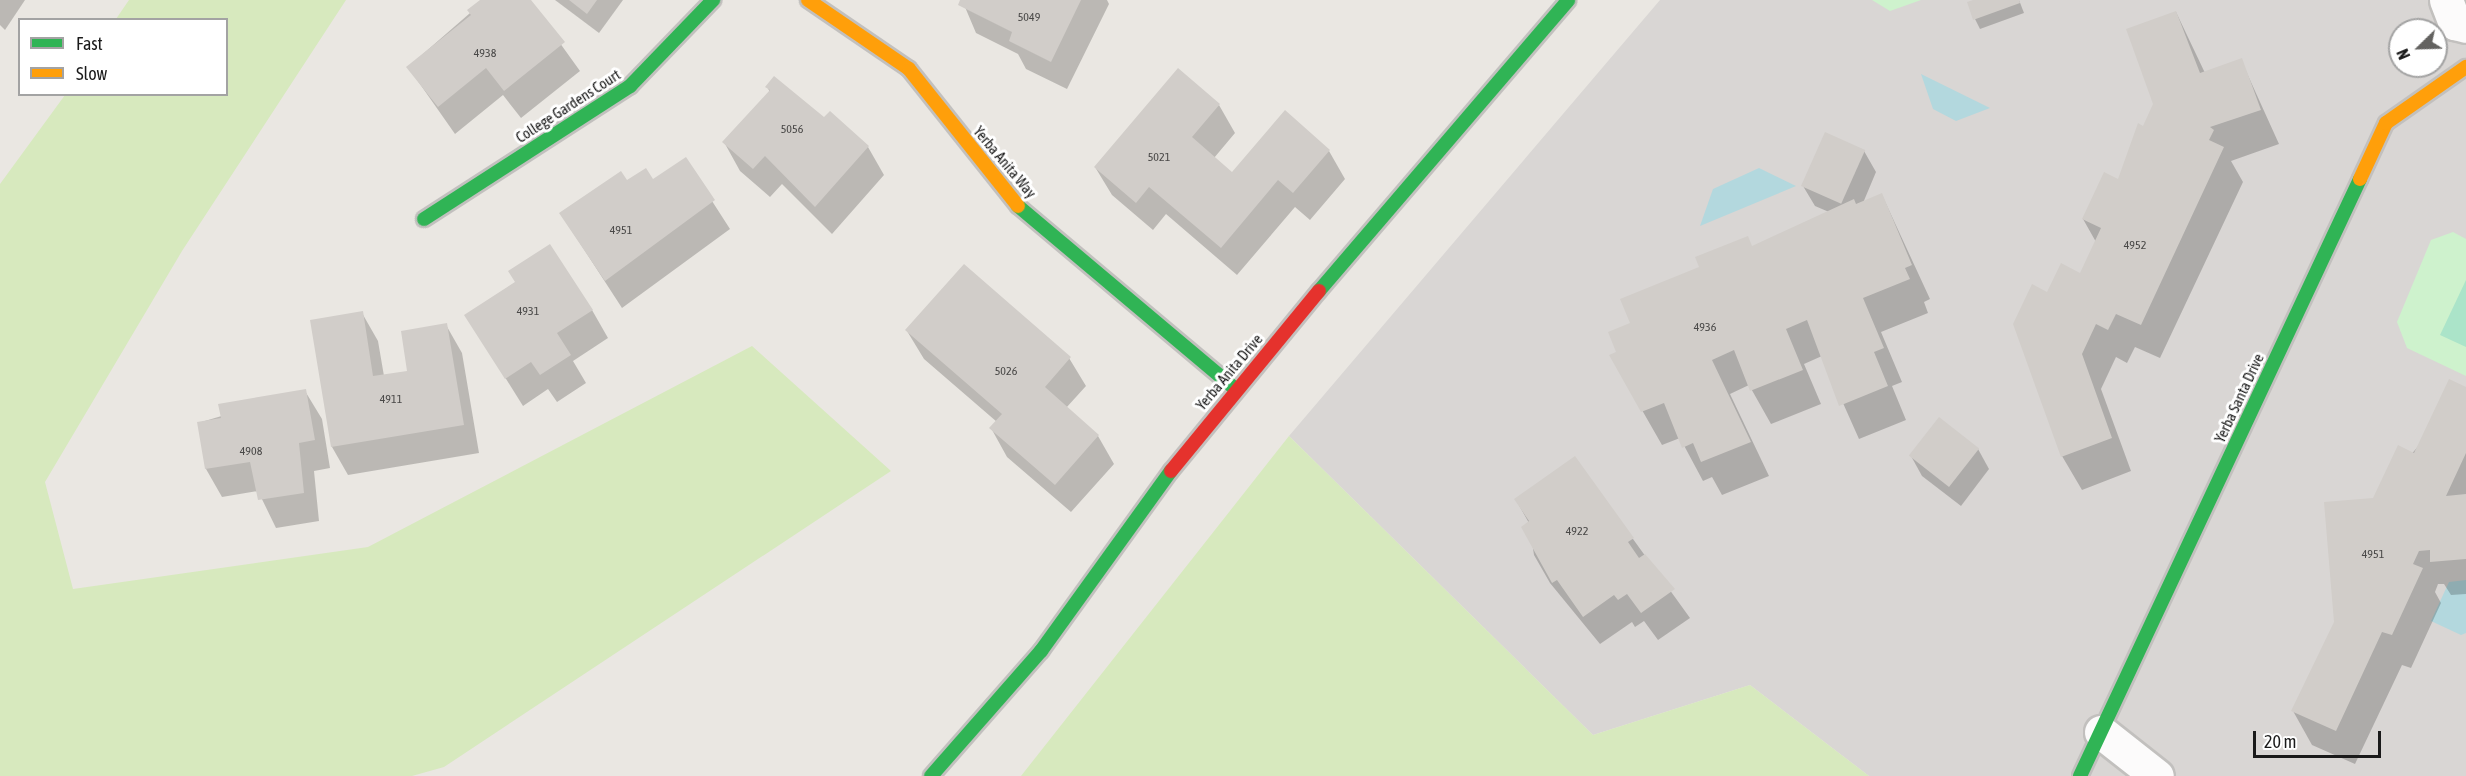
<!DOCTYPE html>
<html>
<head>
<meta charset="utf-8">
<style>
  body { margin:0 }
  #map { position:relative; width:2466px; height:776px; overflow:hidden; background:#eae7e2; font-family:"Asap Condensed",sans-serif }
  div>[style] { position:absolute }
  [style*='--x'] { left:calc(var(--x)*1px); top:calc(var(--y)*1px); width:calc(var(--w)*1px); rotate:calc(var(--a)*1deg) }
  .residential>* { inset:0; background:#d9d6d4 }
  .grass>* { inset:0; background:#d7e9be }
  .park>* { inset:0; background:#cef2cd }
  .pitch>* { inset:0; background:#abe4c9 }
  .water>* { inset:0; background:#b3d8de }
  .shadow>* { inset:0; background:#0003 }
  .building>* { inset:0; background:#d1cdc9; transform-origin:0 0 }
  .roads { filter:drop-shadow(2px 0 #c2c0be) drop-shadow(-2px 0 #c2c0be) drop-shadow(0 2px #c2c0be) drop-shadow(0 -2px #c2c0be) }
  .street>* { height:33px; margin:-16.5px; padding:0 16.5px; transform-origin:16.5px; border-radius:16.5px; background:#fcfbfb }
  .fast>* { height:14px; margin:-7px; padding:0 7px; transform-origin:7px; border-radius:7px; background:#30b455 }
  .slow>* { height:14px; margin:-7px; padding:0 7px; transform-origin:7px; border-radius:7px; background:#ff9f0a }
  .jam>* { height:14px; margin:-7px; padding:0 7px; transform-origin:7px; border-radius:7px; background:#e5322d }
  span { translate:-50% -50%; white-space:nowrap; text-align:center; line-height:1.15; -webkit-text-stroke:6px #fff; paint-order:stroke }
  .number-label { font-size:12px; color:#494847 }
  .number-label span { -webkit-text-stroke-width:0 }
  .street-label { font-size:15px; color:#1a1a1a }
  .legend { position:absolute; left:18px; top:18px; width:210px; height:78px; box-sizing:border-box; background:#fff; border:2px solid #a3a3a3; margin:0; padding:8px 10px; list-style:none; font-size:18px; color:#1a1a1a }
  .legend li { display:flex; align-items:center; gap:12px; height:30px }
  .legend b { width:30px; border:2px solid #a3a3a3 }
  .north { position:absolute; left:2388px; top:18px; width:60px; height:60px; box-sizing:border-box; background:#fff; border:2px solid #a3a3a3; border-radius:50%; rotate:247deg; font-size:16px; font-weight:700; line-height:24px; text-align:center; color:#1a1a1a }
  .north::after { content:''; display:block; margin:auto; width:21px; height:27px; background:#636260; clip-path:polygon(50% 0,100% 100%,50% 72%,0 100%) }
  .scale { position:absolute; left:2253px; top:731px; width:128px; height:27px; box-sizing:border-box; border:3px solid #1a1a1a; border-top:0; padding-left:8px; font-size:18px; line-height:21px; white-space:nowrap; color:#1a1a1a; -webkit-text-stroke:4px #fff; paint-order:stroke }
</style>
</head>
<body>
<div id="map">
  <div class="residential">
    <div style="clip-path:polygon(evenodd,1660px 0,2466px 0,2466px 776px,1869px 776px,1750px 685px,1593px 735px,1289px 436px,1660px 0,2400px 30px,2436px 30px,2436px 66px,2400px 66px,2400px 30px)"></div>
  </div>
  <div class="grass">
    <div style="clip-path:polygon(129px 0,346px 0,182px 251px,45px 482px,73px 589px,368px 547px,752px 346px,891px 471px,444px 767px,412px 776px,0 776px,0 184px,65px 95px,226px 94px,226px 20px,116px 19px)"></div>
    <div style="clip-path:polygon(1289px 436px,1593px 735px,1750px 685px,1869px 776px,1021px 776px)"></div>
  </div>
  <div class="park">
    <div style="clip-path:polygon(1872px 0,1921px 0,1890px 11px)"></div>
    <div style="clip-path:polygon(2453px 232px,2466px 239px,2466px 376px,2407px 348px,2397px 322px,2431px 240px)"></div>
  </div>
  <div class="pitch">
    <div style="clip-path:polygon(2466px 280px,2466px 347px,2440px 335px)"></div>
  </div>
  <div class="water">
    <div style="clip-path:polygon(1921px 74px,1990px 108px,1956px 121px,1933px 109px)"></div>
    <div style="clip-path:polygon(1759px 168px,1796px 186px,1700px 226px,1713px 189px)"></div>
    <div style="clip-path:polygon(2466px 580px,2466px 633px,2461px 635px,2431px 621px,2449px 582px)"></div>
  </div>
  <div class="shadow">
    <div style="clip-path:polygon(0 0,25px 0,5px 30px,0 25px)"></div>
    <div style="clip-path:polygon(485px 0,529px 0,580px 71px,521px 118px,503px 95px,455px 134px,408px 67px)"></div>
    <div style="clip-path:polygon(555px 0,623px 0,599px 33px)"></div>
    <div style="clip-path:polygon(962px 0,1107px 0,1109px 4px,1067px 89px,1026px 69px,1018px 54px,976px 33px)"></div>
    <div style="clip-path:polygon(1977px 0,2019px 0,2024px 13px,1980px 29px,1975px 19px)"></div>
    <div style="clip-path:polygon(2176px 12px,2205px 73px,2241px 60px,2279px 144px,2231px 161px,2243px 182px,2160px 358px,2135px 347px,2127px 363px,2116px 357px,2101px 389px,2131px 471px,2082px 490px,2062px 456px,2048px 294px,2081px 275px,2096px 242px,2083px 219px,2119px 181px,2155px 104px)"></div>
    <div style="clip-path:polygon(767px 87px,868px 147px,884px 175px,832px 234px,782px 184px,770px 197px,740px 171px,724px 142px,770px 92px)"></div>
    <div style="clip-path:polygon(1219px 105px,1235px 133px,1214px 158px,1232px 174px,1329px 151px,1345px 179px,1310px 220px,1295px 207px,1237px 275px,1166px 214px,1153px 230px,1112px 195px,1095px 167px)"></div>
    <div style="clip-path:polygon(1864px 151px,1876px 172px,1863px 203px,1882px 195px,1930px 299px,1924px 302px,1928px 313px,1881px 332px,1902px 382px,1892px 386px,1906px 420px,1859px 439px,1822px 356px,1804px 364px,1821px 404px,1771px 424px,1749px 385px,1730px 394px,1769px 476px,1722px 495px,1712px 477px,1703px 481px,1680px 438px,1662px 445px,1611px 356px,1618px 353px,1632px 324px,1752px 247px,1829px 212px,1815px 206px,1803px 186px)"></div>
    <div style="clip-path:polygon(685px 159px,730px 229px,622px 308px,561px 214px,627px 182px,652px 182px)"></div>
    <div style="clip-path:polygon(516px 282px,592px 310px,608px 338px,573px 361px,586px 383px,557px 402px,548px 389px,523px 406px,466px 315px)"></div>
    <div style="clip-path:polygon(362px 313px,378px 341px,384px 376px,409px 372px,446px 325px,462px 353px,479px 453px,348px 475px,332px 447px)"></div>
    <div style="clip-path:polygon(907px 331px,1069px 358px,1086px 386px,1066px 408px,1098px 436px,1114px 464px,1071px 512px,1007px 457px,991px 428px,997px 422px,924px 359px)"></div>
    <div style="clip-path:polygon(2466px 389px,2466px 594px,2451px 595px,2444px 584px,2438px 584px,2435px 592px,2441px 603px,2411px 668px,2402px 665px,2355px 764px,2312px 745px,2293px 711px,2335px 622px,2374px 499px)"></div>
    <div style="clip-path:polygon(305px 391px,322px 419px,330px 468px,314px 471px,319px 521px,276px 528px,258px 491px,222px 497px,206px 469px,198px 423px)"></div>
    <div style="clip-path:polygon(1978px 449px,1989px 469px,1961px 506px,1922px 476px,1911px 456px)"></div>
    <div style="clip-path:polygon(1516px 500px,1633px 539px,1690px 618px,1658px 640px,1644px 621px,1635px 627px,1632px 622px,1600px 644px,1550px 583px,1534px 555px,1529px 523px)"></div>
  </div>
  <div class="building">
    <div style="clip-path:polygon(480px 0,531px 0,565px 42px,504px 91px,486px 68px,438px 107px,406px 67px,471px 15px,467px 10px)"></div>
    <div style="clip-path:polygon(569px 0,597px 0,587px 14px)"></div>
    <div style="clip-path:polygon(960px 0,1081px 0,1051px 62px,1009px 41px,1012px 32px,958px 5px)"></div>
    <div style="clip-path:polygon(1973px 0,2019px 0,2020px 3px,1973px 20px,1967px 2px)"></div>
    <div style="clip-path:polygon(2176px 11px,2200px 73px,2242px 58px,2261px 110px,2210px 127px,2214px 130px,2209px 140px,2224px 147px,2141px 325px,2116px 314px,2108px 330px,2096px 324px,2082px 354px,2112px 438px,2061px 457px,2013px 324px,2032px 284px,2047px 292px,2061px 263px,2080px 273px,2101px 228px,2082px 219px,2104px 172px,2118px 179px,2138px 123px,2143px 126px,2153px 104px,2126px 29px)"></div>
    <div style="clip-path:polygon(1178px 68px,1220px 104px,1192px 137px,1232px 172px,1285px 110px,1330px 150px,1293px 193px,1278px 180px,1221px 248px,1149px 187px,1136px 203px,1094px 167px)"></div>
    <div style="clip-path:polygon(774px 76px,824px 117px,830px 111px,869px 146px,815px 207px,765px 156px,753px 169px,722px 142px,770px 90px,765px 87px)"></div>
    <div style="left:1825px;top:132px;width:44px;height:59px;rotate:24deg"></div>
    <div style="clip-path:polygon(686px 157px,715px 200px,605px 281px,559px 213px,621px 171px,627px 180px,646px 168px,653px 179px)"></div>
    <div style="clip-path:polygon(1882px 193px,1912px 265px,1905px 268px,1910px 279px,1863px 298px,1884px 348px,1874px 352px,1888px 386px,1839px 406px,1807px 320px,1786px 329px,1803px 370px,1750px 391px,1734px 350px,1712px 360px,1751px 442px,1701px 462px,1693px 443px,1682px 448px,1664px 403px,1641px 412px,1609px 355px,1616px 352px,1608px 332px,1630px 323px,1620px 299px,1699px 267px,1695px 257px,1748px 236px,1752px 246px,1854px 199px,1856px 204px)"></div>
    <div style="clip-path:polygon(550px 244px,593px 310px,557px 333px,571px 355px,540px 375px,531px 362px,505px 379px,464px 315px,515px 282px,508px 271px)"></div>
    <div style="clip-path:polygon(964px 264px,1071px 357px,1045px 387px,1099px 435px,1055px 485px,989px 428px,1002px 414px,905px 330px)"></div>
    <div style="clip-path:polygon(363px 311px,373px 376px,407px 371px,401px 331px,447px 323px,464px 425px,331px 447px,310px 320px)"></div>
    <div style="clip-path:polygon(2449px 379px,2466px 387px,2466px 453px,2446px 496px,2466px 494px,2466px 559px,2430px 562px,2430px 550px,2419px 551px,2413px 564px,2423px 568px,2392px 635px,2382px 632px,2336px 731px,2291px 711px,2334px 622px,2324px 502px,2373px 498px,2398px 445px,2414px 453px)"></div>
    <div style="clip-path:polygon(306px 389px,315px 440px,299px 443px,304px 493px,258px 500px,250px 462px,205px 469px,197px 422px,221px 418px,218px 404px)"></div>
    <div style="left:1939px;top:417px;width:51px;height:49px;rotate:38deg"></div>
    <div style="clip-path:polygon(1575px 456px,1634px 538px,1628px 542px,1639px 558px,1645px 554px,1675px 589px,1641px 613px,1627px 594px,1618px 600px,1614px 595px,1583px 617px,1557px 580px,1552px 583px,1521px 527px,1529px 521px,1514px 499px)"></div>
  </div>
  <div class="roads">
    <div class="street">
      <div style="--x:2446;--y:0;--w:25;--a:69"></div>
      <div style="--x:2455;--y:23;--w:11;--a:15"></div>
      <div style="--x:2101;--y:732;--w:71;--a:38.2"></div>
    </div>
    <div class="fast">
      <div style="--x:1018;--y:206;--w:284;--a:40.1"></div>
      <div style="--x:424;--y:219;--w:245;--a:-32.8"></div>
      <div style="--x:630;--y:86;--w:120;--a:-46"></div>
      <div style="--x:1319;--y:291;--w:383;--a:-49.4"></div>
      <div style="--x:931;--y:776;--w:167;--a:-48.7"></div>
      <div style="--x:1041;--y:651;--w:222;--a:-54.2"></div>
      <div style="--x:2080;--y:776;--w:659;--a:-64.87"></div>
    </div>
    <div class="slow">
      <div style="--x:808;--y:0;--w:122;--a:34.3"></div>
      <div style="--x:909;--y:69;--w:175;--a:51.5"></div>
      <div style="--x:2360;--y:179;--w:62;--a:-65.1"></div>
      <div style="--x:2386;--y:123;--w:98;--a:-35"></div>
    </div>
    <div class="jam">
      <div style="--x:1171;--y:471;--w:233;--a:-50.6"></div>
    </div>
  </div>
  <div class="number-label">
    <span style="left:1029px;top:18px">5049</span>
    <span style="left:485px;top:54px">4938</span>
    <span style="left:792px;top:130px">5056</span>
    <span style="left:1159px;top:158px">5021</span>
    <span style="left:621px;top:231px">4951</span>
    <span style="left:2135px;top:246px">4952</span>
    <span style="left:528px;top:312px">4931</span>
    <span style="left:1705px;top:328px">4936</span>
    <span style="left:1006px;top:372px">5026</span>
    <span style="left:391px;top:400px">4911</span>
    <span style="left:251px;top:452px">4908</span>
    <span style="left:1577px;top:532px">4922</span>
    <span style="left:2373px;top:555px">4951</span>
  </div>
  <div class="street-label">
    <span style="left:568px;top:106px;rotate:-33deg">College Gardens Court</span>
    <span style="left:1005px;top:162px;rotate:50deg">Yerba Anita Way</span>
    <span style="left:1229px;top:372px;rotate:-50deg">Yerba Anita Drive</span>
    <span style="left:2239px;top:398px;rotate:-65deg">Yerba Santa Drive</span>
  </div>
  <ul class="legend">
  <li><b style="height:8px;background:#30b455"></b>Fast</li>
  <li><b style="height:8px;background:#ff9f0a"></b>Slow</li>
  </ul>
  <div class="north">N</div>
  <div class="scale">20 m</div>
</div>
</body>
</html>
